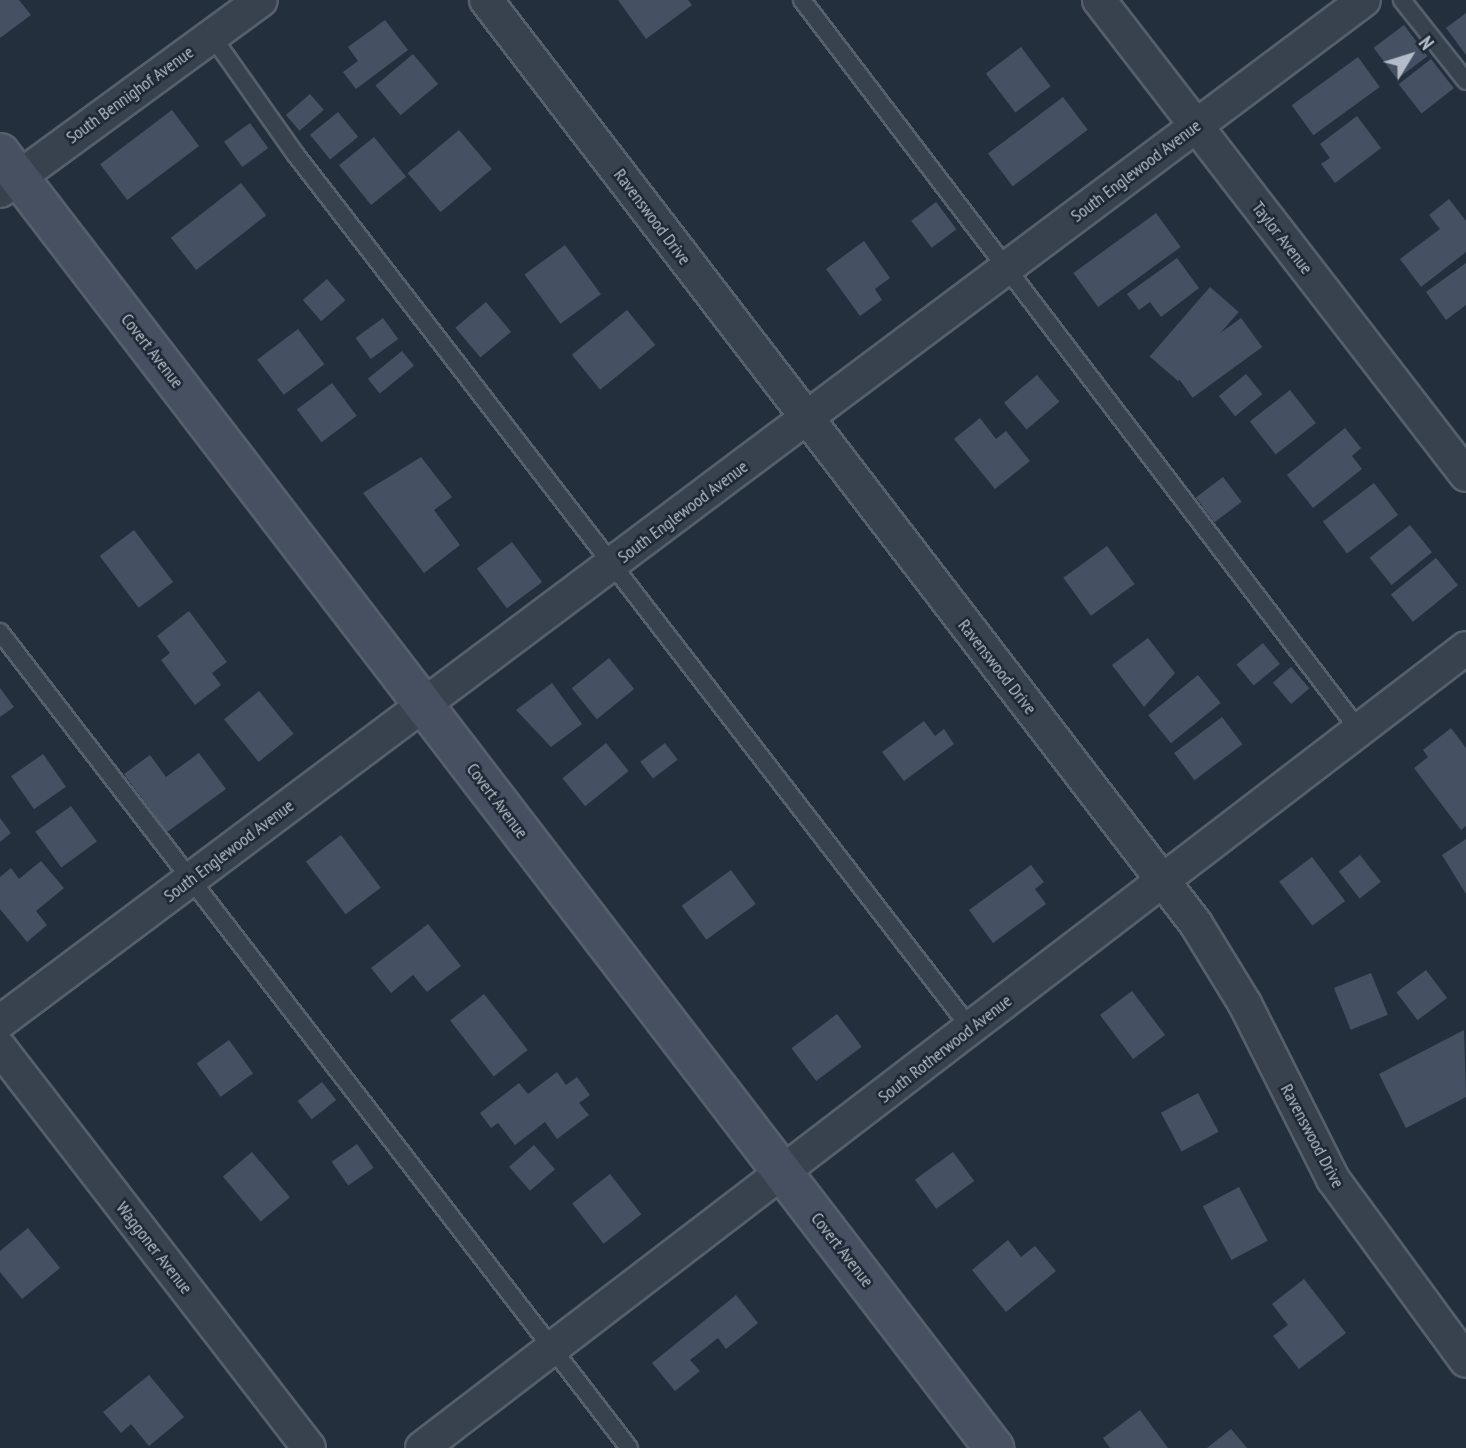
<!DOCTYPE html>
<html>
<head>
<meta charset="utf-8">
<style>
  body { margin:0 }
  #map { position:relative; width:1466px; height:1448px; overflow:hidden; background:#242f3e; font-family:"PT Sans Narrow",sans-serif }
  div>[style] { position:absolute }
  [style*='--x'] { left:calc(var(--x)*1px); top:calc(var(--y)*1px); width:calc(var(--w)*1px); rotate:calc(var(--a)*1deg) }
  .building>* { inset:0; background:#455162; transform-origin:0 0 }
  .roads { filter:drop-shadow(2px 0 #565f6c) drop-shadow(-2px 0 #565f6c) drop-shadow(0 2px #565f6c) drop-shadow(0 -2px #565f6c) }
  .service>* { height:16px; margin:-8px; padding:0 8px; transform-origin:8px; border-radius:8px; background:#38414e }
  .minor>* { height:32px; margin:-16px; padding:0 16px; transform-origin:16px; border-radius:16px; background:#38414e }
  .secondary>* { height:38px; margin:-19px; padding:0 19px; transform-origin:19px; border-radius:19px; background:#465061 }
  span { translate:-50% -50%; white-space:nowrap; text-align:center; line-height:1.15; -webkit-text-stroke:5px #1d2633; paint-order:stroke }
  .street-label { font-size:18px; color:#b4bcc9 }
  .north { position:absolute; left:1375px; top:21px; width:70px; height:70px; -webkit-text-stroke:5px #1d2633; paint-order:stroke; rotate:52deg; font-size:19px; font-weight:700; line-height:28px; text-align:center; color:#b4bcc9 }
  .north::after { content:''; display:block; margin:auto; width:24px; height:32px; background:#b4bcc9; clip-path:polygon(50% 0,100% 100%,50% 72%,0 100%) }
</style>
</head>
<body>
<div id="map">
  <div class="building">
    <div style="clip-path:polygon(0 0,19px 0,31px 15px,0 38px)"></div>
    <div style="clip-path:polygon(618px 0,688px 0,692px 5px,646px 39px)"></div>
    <div style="clip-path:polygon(1466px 13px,1466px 55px,1446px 28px)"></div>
    <div style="clip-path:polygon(385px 20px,408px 50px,356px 89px,343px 72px,358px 61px,348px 47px)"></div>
    <div style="left:1404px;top:25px;width:39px;height:38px;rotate:53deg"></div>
    <div style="left:1021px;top:47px;width:49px;height:44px;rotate:53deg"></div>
    <div style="left:413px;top:54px;width:39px;height:49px;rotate:50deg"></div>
    <div style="left:1358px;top:57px;width:37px;height:82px;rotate:54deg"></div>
    <div style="left:1431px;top:59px;width:37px;height:41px;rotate:52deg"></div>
    <div style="left:310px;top:94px;width:21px;height:32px;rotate:49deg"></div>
    <div style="left:1063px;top:97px;width:41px;height:94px;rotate:53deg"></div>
    <div style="left:172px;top:110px;width:45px;height:90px;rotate:53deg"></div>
    <div style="left:338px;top:112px;width:32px;height:36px;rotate:51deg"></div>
    <div style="clip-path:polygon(1357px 116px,1381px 148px,1335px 183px,1321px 164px,1330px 158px,1320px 144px)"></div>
    <div style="left:250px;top:123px;width:31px;height:32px;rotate:54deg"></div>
    <div style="left:459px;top:130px;width:51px;height:67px;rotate:50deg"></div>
    <div style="left:374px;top:137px;width:51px;height:45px;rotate:51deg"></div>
    <div style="left:241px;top:183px;width:41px;height:89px;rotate:52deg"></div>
    <div style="clip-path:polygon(1449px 199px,1466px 221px,1466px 252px,1421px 287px,1400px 259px,1440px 229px,1429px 215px)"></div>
    <div style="left:936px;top:202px;width:34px;height:31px;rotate:53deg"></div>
    <div style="left:1156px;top:213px;width:42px;height:102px;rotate:54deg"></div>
    <div style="clip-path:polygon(864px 241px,890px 278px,875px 289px,882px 300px,860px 316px,826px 269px)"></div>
    <div style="left:565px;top:245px;width:61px;height:50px;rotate:54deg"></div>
    <div style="clip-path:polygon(1177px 258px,1199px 288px,1161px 317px,1150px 302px,1139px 310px,1127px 294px)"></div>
    <div style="clip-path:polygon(1466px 263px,1466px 305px,1446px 320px,1426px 292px)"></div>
    <div style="left:327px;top:279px;width:28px;height:32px;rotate:49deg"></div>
    <div style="left:1210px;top:287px;width:38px;height:92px;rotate:41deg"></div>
    <div style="left:486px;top:302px;width:39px;height:40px;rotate:50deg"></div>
    <div style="left:627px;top:310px;width:45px;height:71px;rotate:51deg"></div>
    <div style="left:383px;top:318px;width:26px;height:34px;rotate:54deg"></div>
    <div style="left:1241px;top:318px;width:36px;height:86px;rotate:54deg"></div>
    <div style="left:298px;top:329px;width:44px;height:51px;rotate:53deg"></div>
    <div style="left:402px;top:351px;width:19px;height:44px;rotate:51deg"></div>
    <div style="left:1246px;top:374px;width:26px;height:35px;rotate:51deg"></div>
    <div style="left:1037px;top:375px;width:35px;height:43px;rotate:50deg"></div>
    <div style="left:332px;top:383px;width:41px;height:44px;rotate:53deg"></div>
    <div style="left:1290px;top:390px;width:42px;height:51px;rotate:52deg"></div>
    <div style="clip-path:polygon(980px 418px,996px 439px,1006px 431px,1030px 461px,995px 489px,954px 439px)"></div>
    <div style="clip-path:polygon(1345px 428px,1361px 448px,1352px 456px,1362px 469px,1313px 508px,1287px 475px)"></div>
    <div style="clip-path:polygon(421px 457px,452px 497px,434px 510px,460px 545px,424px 573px,363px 493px)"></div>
    <div style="left:1223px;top:477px;width:31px;height:34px;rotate:53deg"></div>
    <div style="left:1374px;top:483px;width:40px;height:64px;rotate:53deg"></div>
    <div style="left:1410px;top:525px;width:35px;height:52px;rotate:51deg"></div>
    <div style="left:134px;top:530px;width:65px;height:43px;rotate:53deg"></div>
    <div style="left:512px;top:542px;width:50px;height:44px;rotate:53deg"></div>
    <div style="left:1107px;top:546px;width:47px;height:54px;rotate:54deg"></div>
    <div style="left:1436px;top:558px;width:35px;height:58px;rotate:51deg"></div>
    <div style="clip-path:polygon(189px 611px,227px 662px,212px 673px,221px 685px,195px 705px,161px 660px,170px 653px,157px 636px)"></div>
    <div style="clip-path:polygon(1148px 638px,1175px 673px,1144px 707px,1112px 665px)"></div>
    <div style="left:1263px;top:643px;width:27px;height:34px;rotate:51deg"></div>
    <div style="left:609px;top:658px;width:40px;height:48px;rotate:51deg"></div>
    <div style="left:1291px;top:667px;width:28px;height:24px;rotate:49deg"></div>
    <div style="left:1198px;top:675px;width:36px;height:64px;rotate:51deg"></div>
    <div style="clip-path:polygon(552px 683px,582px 724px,551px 747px,516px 710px)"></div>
    <div style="clip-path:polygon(0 688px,14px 707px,0 717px)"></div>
    <div style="left:259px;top:691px;width:55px;height:45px;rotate:51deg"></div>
    <div style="left:1222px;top:717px;width:34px;height:60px;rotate:53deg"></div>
    <div style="clip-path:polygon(924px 721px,935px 736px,944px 729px,954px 744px,904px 781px,882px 752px)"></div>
    <div style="clip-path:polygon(1451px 728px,1466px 748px,1466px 826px,1461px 830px,1414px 768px,1428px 757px,1423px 750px)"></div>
    <div style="left:606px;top:743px;width:36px;height:56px;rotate:51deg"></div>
    <div style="left:665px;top:743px;width:21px;height:31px;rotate:53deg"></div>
    <div style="clip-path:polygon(199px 753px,226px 789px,167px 832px,124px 774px,150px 755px,166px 777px)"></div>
    <div style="left:43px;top:754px;width:40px;height:39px;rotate:55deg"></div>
    <div style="left:71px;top:806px;width:44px;height:44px;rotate:54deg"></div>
    <div style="clip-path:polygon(0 818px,11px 833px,0 842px)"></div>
    <div style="left:341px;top:835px;width:66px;height:44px;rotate:53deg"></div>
    <div style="clip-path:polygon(1466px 839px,1466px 894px,1442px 855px)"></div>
    <div style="left:1360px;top:855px;width:34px;height:27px;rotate:52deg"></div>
    <div style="left:1312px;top:857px;width:55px;height:41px;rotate:53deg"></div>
    <div style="clip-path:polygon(41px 861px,64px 888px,36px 911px,47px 925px,27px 942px,0 909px,0 877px,11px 868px,19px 879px)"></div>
    <div style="clip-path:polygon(1031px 865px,1044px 882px,1035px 889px,1046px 904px,993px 943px,969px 910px)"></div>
    <div style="left:731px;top:870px;width:42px;height:61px;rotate:54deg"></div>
    <div style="clip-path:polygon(428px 924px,461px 966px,427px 992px,413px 975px,391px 993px,371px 968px)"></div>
    <div style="left:1426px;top:970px;width:35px;height:37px;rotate:53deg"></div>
    <div style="left:1371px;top:973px;width:45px;height:40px;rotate:68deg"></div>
    <div style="left:1132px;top:991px;width:55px;height:40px;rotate:53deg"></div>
    <div style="left:484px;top:994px;width:71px;height:43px;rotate:52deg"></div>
    <div style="left:837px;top:1014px;width:41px;height:57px;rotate:53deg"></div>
    <div style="clip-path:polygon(1464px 1030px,1466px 1097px,1406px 1128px,1379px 1074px)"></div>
    <div style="left:229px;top:1040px;width:41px;height:40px;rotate:54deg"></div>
    <div style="clip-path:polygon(557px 1072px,566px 1085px,577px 1077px,590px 1095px,579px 1103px,589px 1115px,557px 1139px,545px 1122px,515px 1145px,498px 1123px,491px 1128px,480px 1113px,519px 1083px,528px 1094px)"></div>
    <div style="left:322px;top:1082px;width:23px;height:31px;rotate:52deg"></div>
    <div style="left:1198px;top:1093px;width:44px;height:42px;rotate:62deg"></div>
    <div style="left:357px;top:1144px;width:29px;height:31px;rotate:55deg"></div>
    <div style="left:534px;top:1145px;width:32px;height:33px;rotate:49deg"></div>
    <div style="left:252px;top:1152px;width:59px;height:38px;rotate:50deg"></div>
    <div style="left:953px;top:1152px;width:36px;height:47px;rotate:54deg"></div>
    <div style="left:610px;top:1174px;width:51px;height:48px;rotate:52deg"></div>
    <div style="left:1239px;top:1187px;width:61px;height:41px;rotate:62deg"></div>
    <div style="clip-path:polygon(28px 1228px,60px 1268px,22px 1299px,0 1272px,0 1251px)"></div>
    <div style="clip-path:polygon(1008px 1240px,1021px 1257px,1035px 1246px,1056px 1271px,1006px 1312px,972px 1270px)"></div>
    <div style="clip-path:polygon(1304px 1279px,1346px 1333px,1299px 1369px,1273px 1336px,1288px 1325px,1272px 1304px)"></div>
    <div style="clip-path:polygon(736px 1295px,758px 1323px,726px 1349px,718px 1338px,690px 1360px,700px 1371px,675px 1391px,652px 1363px)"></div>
    <div style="clip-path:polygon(149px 1375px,184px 1417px,149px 1446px,131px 1424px,121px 1433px,103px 1412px)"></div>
    <div style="clip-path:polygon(1140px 1410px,1168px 1448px,1110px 1448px,1103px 1438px)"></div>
    <div style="clip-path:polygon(1231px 1429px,1247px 1448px,1207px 1448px)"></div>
  </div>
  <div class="roads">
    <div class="service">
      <div style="--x:802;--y:0;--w:918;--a:52.66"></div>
      <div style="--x:1402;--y:0;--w:103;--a:51.7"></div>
      <div style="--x:212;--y:36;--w:146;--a:54.8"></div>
      <div style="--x:296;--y:155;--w:1104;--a:52.32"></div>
      <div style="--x:0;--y:632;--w:1030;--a:52.37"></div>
    </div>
    <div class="minor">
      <div style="--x:486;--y:0;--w:1165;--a:52.46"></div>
      <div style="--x:1196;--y:924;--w:94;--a:58.5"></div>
      <div style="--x:1245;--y:1004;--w:196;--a:63.3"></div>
      <div style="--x:1333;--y:1179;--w:225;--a:53.8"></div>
      <div style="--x:1099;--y:0;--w:600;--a:52.31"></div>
      <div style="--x:0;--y:191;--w:323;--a:-36.2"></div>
      <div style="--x:0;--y:1022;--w:1704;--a:-36.84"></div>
      <div style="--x:0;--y:1048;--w:505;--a:52.31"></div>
      <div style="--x:422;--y:1448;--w:1315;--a:-37.46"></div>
    </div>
    <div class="secondary">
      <div style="--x:0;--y:153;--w:1633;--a:52.49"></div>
    </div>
  </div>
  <div class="street-label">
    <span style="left:130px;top:95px;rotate:-36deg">South Bennighof Avenue</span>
    <span style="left:1136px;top:171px;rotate:-37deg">South Englewood Avenue</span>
    <span style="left:652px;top:217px;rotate:53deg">Ravenswood Drive</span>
    <span style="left:1282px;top:238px;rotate:52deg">Taylor Avenue</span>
    <span style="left:152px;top:351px;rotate:52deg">Covert Avenue</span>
    <span style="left:683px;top:512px;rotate:-37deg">South Englewood Avenue</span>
    <span style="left:997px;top:667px;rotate:52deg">Ravenswood Drive</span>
    <span style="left:497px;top:801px;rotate:53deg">Covert Avenue</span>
    <span style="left:229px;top:851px;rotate:-37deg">South Englewood Avenue</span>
    <span style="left:945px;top:1049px;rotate:-38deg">South Rotherwood Avenue</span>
    <span style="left:1312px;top:1136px;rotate:62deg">Ravenswood Drive</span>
    <span style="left:154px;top:1248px;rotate:52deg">Waggoner Avenue</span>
    <span style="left:842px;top:1250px;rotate:52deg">Covert Avenue</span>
  </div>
  <div class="north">N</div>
</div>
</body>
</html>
